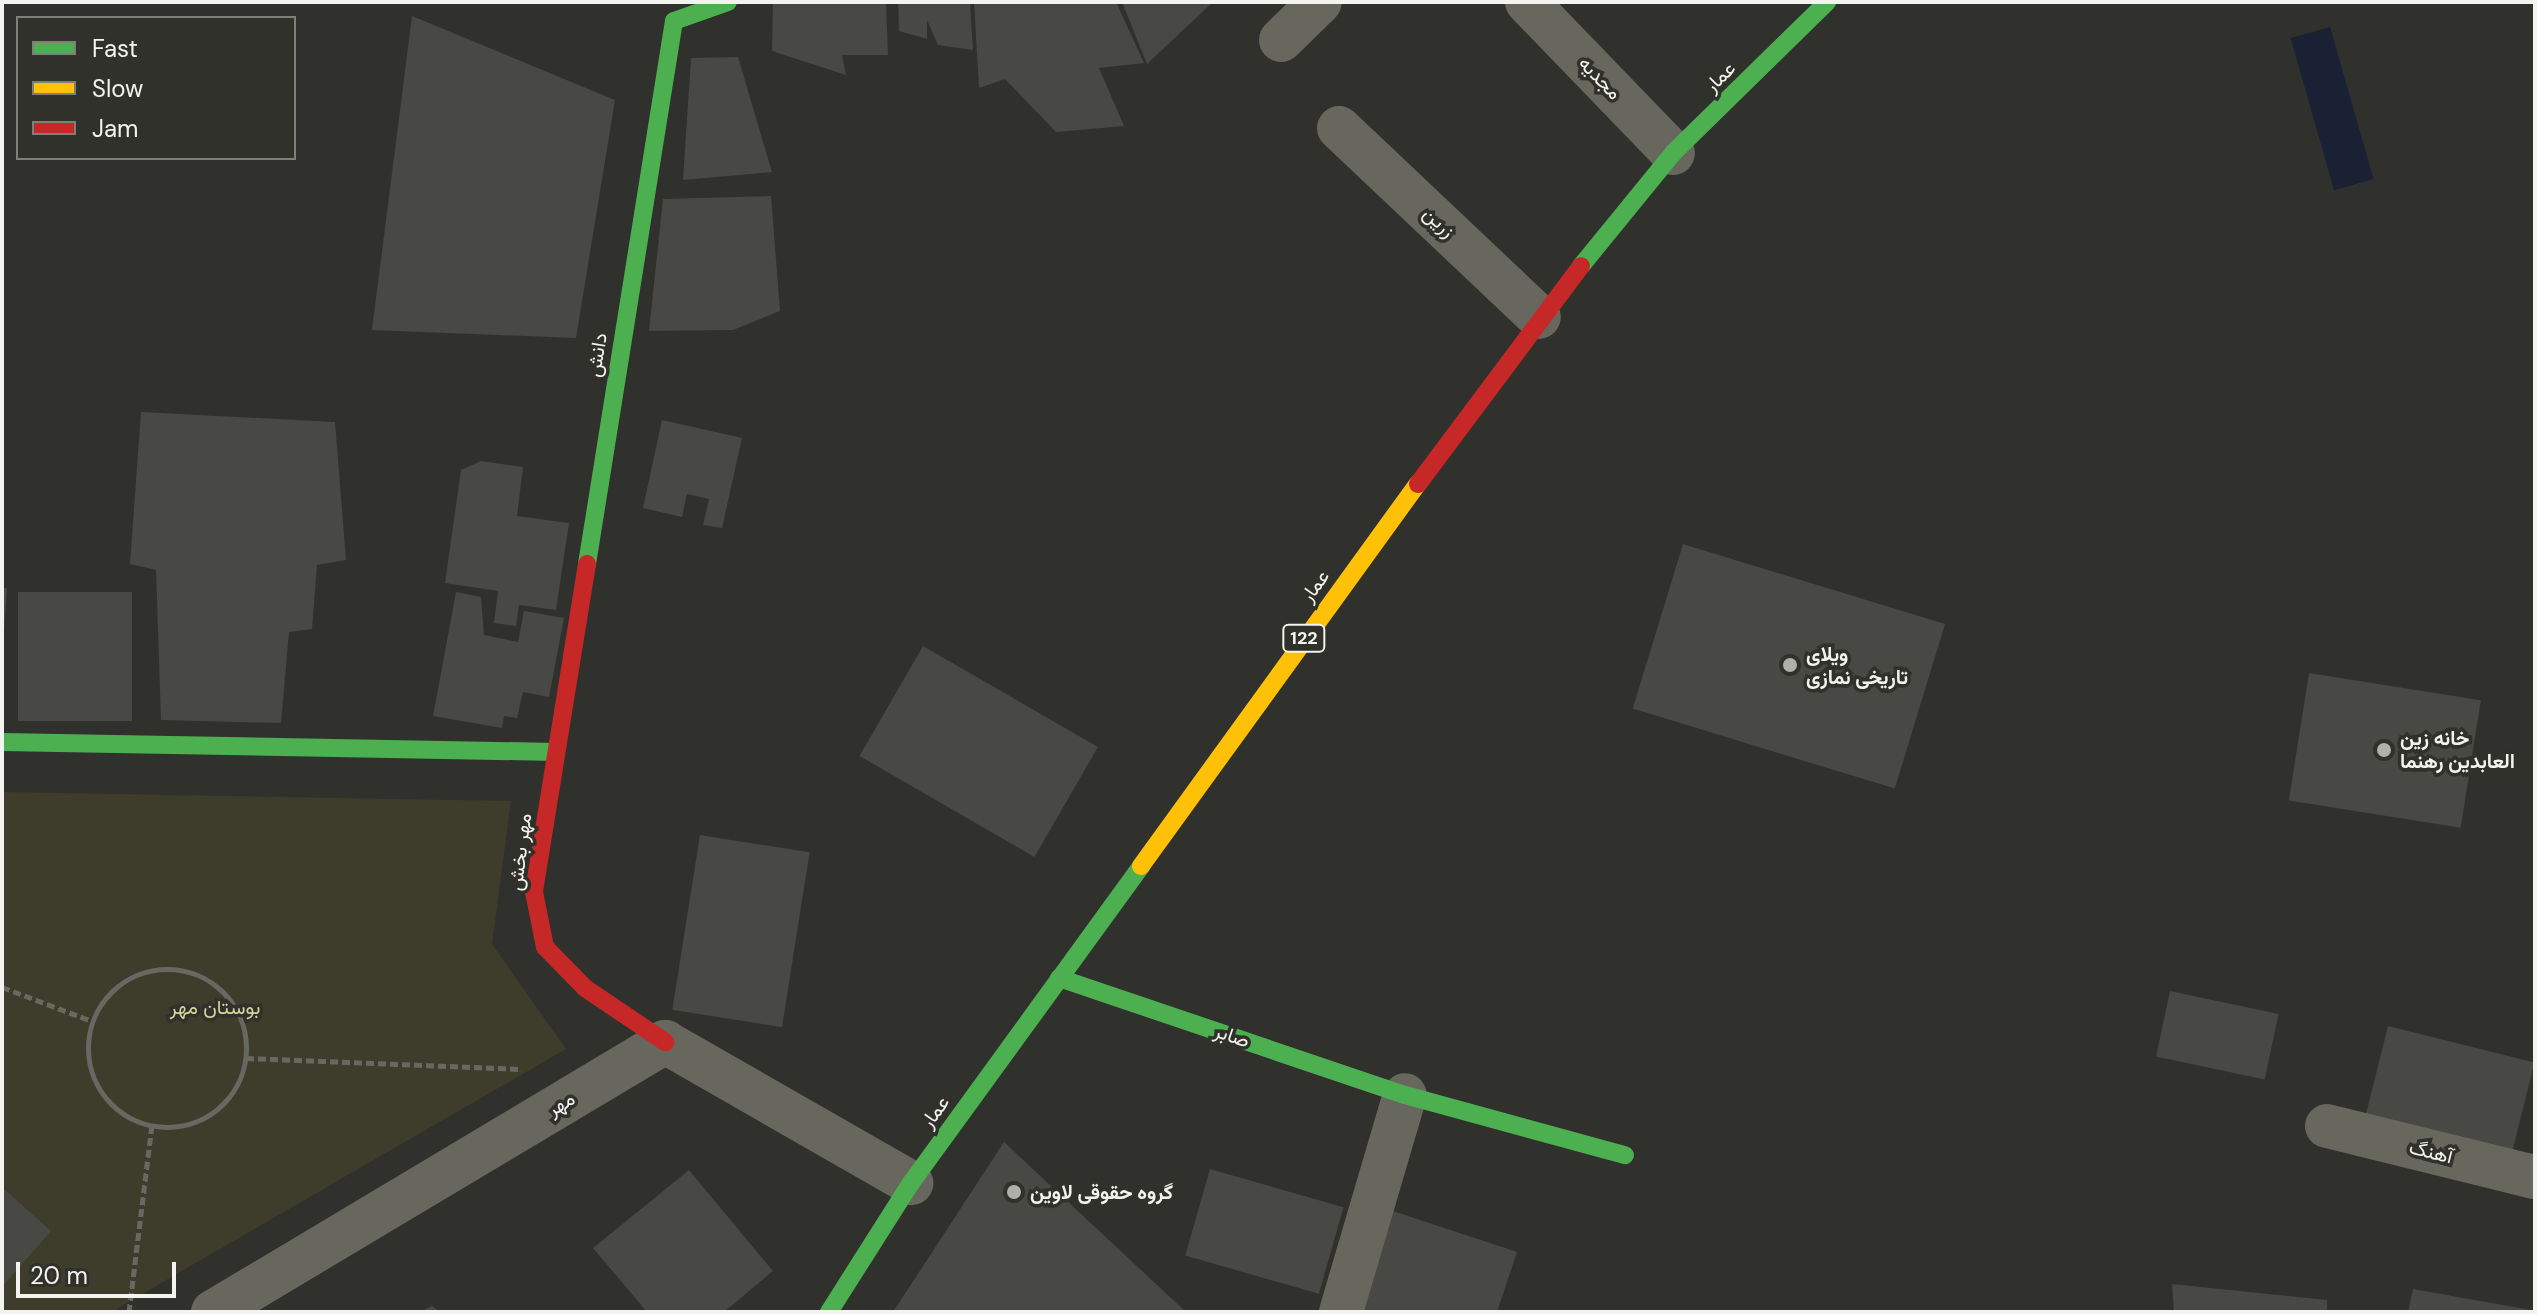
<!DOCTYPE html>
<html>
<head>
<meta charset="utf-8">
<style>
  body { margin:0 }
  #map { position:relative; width:2537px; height:1314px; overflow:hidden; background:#30302c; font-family:"DM Sans",Vazirmatn,sans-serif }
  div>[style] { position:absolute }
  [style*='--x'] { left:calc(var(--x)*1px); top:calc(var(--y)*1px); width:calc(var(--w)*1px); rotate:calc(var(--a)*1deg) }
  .green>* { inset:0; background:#3e3d2b }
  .water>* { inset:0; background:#1a2134; transform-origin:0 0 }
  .building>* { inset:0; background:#484844; transform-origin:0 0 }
  .path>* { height:5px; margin-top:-2.5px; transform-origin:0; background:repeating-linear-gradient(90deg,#686862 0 8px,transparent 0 12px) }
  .path>.ring { margin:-2.5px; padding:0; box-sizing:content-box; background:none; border:5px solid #686862; border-radius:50% }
  .street>* { height:44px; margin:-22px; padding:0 22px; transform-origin:22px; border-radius:22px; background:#67675d }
  .fast>* { height:18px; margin:-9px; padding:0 9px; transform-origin:9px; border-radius:9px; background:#4caf50 }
  .slow>* { height:18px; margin:-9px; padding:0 9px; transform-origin:9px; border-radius:9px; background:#ffc107 }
  .jam>* { height:18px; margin:-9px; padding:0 9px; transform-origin:9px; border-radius:9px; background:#c62828 }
  .dots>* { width:22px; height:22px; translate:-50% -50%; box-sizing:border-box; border:4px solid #31312b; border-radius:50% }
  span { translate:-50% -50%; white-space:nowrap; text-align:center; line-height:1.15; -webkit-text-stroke:7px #31312b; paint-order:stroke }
  .shield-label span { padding:2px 6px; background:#31312b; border:2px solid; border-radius:6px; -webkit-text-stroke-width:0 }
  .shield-label { font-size:18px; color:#f3f3ef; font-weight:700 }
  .street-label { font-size:20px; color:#f3f3ef }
  .poi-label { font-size:20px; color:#f3f3ef; font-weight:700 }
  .left { translate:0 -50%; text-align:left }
  .park-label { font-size:20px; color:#d7d49d }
  .frame { position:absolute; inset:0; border:4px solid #f3f3ef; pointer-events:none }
  .legend { position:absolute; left:16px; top:16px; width:280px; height:144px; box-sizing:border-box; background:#31312b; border:2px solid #7f7f79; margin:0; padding:10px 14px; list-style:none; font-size:24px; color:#f3f3ef }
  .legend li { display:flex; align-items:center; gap:16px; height:40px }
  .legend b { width:40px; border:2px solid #7f7f79 }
  .scale { position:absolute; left:16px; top:1262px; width:160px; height:36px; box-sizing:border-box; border:4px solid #f3f3ef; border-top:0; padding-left:10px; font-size:24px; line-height:28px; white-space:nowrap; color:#f3f3ef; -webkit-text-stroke:6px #31312b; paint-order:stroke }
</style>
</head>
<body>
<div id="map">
  <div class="green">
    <div style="clip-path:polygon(2px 792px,511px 801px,492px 944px,566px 1049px,111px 1312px,2px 1312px)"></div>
  </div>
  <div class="water">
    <div style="left:2330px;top:27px;width:158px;height:41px;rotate:74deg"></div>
  </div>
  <div class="building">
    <div style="clip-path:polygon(773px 2px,886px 2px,888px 55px,842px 55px,846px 75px,772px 51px)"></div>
    <div style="clip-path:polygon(898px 2px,970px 2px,973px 50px,938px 45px,927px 20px,927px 39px,899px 31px)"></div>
    <div style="clip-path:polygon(974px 2px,1116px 2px,1144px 63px,1099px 68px,1124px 126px,1056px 132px,1005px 79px,979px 88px)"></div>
    <div style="clip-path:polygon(1122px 2px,1213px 2px,1147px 64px)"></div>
    <div style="clip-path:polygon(412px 16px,615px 100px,576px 338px,372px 330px)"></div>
    <div style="clip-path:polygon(738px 57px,772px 172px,683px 180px,691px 58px)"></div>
    <div style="clip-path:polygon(771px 196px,780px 311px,733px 330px,649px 331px,663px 199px)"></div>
    <div style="clip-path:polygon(141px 412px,335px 422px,346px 560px,317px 565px,312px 629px,289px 632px,281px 723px,161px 720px,156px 570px,130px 564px)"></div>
    <div style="clip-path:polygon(662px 420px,742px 438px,722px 528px,703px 525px,709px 499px,687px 494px,682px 517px,643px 508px)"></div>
    <div style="clip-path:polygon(481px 461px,523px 467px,517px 516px,569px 523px,556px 610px,519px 605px,516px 626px,494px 623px,498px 591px,445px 583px,461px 470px)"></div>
    <div style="left:1683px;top:544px;width:274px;height:172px;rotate:17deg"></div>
    <div style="clip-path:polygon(2px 588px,7px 588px,4px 632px,2px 632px)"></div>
    <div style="left:18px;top:592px;width:114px;height:129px"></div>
    <div style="clip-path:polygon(456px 592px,481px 597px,484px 635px,518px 642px,524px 611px,564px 618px,549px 697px,523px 692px,517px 718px,504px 716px,502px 728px,433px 716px)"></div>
    <div style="left:923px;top:646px;width:202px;height:127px;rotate:30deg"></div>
    <div style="left:2309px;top:673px;width:174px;height:129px;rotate:9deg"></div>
    <div style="left:700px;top:835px;width:111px;height:177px;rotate:9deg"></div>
    <div style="left:2170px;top:991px;width:111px;height:67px;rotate:12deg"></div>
    <div style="left:2388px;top:1026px;width:151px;height:98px;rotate:14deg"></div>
    <div style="clip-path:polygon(1004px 1142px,1186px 1312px,893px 1312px)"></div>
    <div style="left:1210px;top:1169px;width:139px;height:90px;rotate:16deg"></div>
    <div style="clip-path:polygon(689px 1170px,773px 1271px,724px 1312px,647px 1312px,593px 1248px)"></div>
    <div style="clip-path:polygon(2px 1187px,51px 1231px,2px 1287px)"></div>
    <div style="clip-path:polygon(1384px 1208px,1517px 1252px,1497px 1312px,1350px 1312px)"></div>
    <div style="clip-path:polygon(2172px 1284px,2327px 1300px,2327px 1312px,2174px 1312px)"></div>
    <div style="clip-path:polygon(2413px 1289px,2531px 1310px,2531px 1312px,2408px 1312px)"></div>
    <div style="clip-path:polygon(432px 1306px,440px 1312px,420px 1312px)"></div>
  </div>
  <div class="path">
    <div class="ring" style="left:88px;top:969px;width:153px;height:153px"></div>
    <div style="--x:2;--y:987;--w:96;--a:20.7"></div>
    <div style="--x:246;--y:1058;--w:275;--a:2.3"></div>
    <div style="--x:129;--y:1312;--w:187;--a:-83"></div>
  </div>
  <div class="street">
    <div style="--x:1527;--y:2;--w:210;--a:46"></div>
    <div style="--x:1281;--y:40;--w:54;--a:-44.3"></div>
    <div style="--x:1339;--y:128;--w:275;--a:43.4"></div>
    <div style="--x:2327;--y:1126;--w:214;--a:13.8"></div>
    <div style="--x:213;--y:1312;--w:527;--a:-30.85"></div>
    <div style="--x:665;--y:1042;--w:284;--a:29.8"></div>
    <div style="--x:1341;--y:1312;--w:226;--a:-73.6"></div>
  </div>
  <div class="fast">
    <div style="--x:1581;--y:266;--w:146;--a:-50.8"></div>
    <div style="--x:1673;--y:153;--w:216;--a:-44.4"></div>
    <div style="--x:587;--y:564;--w:550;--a:-80.9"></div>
    <div style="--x:674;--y:21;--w:57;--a:-19.4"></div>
    <div style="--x:2;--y:742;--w:554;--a:1.03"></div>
    <div style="--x:1059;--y:978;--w:365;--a:18.7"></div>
    <div style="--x:1405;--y:1095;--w:228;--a:15.3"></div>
    <div style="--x:829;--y:1312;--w:153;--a:-57.6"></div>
    <div style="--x:911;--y:1183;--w:392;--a:-54"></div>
  </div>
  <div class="slow">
    <div style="--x:1141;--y:866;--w:472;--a:-54.1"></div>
  </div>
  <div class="jam">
    <div style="--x:1418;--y:484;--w:272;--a:-53.2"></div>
    <div style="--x:587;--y:564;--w:332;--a:99.2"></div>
    <div style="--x:534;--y:892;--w:56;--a:78.7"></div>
    <div style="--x:545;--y:947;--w:57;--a:45.7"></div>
    <div style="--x:585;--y:988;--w:97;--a:34"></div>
  </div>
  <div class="dots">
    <div style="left:1790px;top:665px;background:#afafab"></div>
    <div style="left:2384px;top:750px;background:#afafab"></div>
    <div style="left:1014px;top:1192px;background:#afafab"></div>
  </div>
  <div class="shield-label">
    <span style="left:1304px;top:638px">122</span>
  </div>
  <div class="street-label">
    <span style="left:1720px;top:77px;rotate:-45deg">عمار</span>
    <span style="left:1600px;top:78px;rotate:46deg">مجدیه</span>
    <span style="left:1439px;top:222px;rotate:43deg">زرین</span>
    <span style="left:597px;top:355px;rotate:-81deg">دانش</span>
    <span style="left:1315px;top:586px;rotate:-54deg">عمار</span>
    <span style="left:520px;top:852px;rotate:-83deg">مهر بخش</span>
    <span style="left:1232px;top:1036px;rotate:19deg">صابر</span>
    <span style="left:561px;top:1104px;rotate:-31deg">مهر</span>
    <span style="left:935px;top:1112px;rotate:-54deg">عمار</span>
    <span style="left:2431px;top:1152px;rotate:14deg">آهنگ</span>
  </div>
  <div class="poi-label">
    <span class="left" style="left:1806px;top:666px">ویلای<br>تاریخی نمازی</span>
    <span class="left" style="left:2400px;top:750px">خانه زین<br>العابدین رهنما</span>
    <span class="left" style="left:1030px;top:1192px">گروه حقوقی لاوین</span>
  </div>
  <div class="park-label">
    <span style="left:215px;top:1007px">بوستان مهر</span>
  </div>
  <div class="frame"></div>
  <ul class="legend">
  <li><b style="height:10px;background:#4caf50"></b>Fast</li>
  <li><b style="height:10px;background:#ffc107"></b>Slow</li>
  <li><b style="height:10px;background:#c62828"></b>Jam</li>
  </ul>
  <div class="scale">20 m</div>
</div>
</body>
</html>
